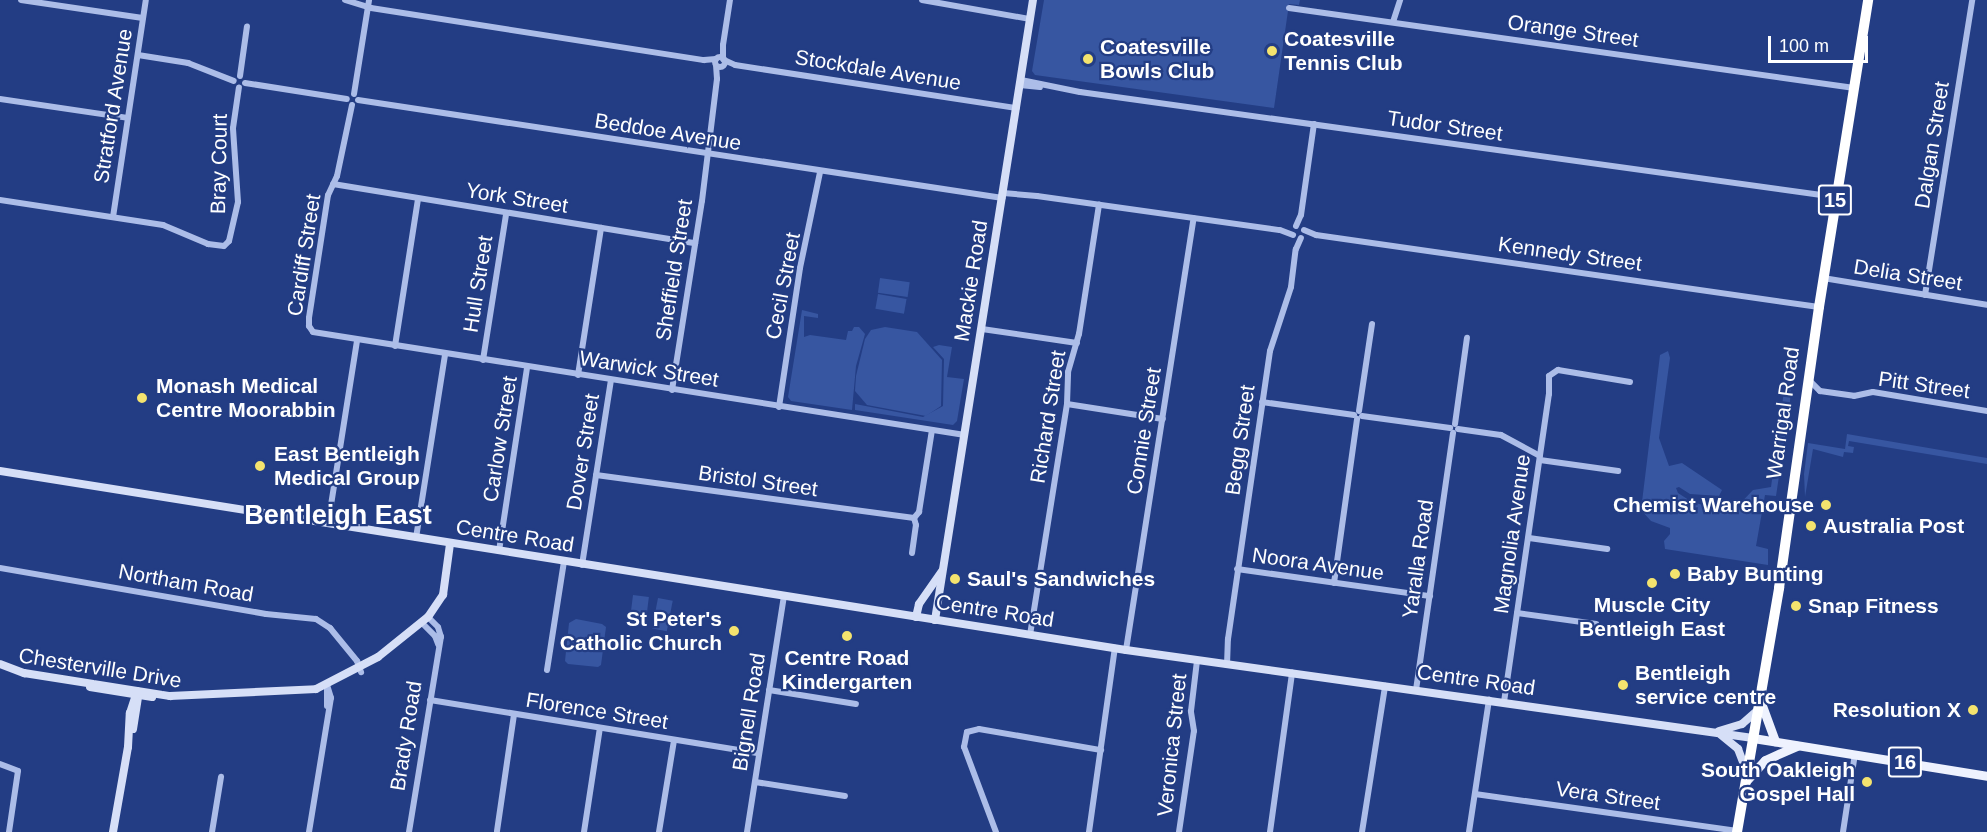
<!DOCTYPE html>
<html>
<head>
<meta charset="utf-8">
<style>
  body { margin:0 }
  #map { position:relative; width:1987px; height:832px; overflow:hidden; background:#233d84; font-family:Arial,sans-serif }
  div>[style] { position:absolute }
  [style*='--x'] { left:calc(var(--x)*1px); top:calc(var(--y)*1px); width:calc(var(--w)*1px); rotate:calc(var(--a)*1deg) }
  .green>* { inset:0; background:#3756a1; transform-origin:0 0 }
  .street>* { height:6px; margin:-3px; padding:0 3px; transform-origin:3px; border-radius:3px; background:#acbde8 }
  .street>.ring { margin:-3px; padding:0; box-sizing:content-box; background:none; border:6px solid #acbde8; border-radius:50% }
  .secondary>* { height:8px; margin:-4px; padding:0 4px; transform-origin:4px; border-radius:4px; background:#d6dff7 }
  .primary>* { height:9px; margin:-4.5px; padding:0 4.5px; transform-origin:4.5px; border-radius:4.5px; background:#eef2fe }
  .highway>* { height:10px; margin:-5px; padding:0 5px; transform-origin:5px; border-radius:5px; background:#fff }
  .dots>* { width:16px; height:16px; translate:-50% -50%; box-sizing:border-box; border:3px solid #233d84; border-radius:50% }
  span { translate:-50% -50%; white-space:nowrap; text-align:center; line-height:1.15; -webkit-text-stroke:4.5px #233d84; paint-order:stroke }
  .shield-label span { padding:2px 4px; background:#233d84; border:2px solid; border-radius:4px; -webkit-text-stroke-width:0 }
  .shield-label { font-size:20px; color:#fff; font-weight:700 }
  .street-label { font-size:21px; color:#fff }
  .poi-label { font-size:21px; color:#fff; font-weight:700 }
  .left { translate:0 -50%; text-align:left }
  .right { translate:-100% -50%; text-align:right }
  .district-label { font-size:27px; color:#fff; font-weight:700 }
  .scale { position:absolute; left:1768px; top:36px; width:100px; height:27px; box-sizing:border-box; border:3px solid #fff; border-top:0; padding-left:8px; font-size:18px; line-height:21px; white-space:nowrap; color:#fff; -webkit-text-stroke:4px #233d84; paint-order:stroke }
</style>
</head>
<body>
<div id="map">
  <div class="green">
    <div style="clip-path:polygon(1044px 0,1300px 0,1299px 5px,1289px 4px,1274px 108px,1035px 75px,1032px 71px)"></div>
    <div style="left:880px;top:278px;width:30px;height:15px;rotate:8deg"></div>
    <div style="left:878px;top:294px;width:29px;height:15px;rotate:10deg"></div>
    <div style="clip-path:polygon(802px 310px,818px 314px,818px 318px,804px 316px,804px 337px,810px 335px,846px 340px,848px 331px,852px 331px,854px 327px,859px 327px,865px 334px,856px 366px,852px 410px,791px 401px,788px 397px)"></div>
    <div style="clip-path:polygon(885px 327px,917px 332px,942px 360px,941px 406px,926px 416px,867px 405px,855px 391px,856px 376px,865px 339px,871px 330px)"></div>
    <div style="clip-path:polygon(939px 345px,952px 347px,947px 377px,964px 379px,957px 421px,953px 425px,855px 410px,855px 404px,923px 417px,943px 406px,944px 359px,933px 347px)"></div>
    <div style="clip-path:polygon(1668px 351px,1670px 358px,1659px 438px,1669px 466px,1682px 463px,1722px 490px,1719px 496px,1690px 494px,1679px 487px,1676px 488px,1678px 493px,1692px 502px,1714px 508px,1733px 511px,1753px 490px,1771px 487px,1786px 376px,1791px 376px,1790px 403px,1776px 496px,1765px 495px,1756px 546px,1768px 549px,1768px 565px,1665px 549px,1664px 541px,1670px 534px,1670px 528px,1651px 521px,1641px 510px,1660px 355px)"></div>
    <div style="clip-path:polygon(1847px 434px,1987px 458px,1987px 464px,1849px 441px,1848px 446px,1854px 447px,1853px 453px,1844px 452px,1843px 457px,1813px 449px,1805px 497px,1804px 474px,1808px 443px,1845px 449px)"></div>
    <div style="left:633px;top:595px;width:16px;height:30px;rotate:7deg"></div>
    <div style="left:658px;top:598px;width:15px;height:31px;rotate:11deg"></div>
    <div style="clip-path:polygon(576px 619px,602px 624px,606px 627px,601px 665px,598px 667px,568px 664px,565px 661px,569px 623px)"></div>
  </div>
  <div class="street">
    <div style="--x:21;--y:0;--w:123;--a:8.4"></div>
    <div style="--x:345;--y:0;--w:27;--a:17"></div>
    <div style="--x:371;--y:8;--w:337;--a:8.9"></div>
    <div style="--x:704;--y:60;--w:12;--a:-5"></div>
    <div style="--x:922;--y:0;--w:110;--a:10"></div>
    <div style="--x:1289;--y:8;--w:571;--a:8.06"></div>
    <div style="--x:1393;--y:22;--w:23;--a:-72"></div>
    <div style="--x:138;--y:55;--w:51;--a:9.1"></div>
    <div style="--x:188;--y:63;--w:49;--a:21.4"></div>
    <div class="ring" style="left:715px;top:57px;width:4px;height:4px"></div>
    <div style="--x:723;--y:59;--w:14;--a:-90"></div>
    <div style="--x:723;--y:45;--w:46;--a:-81.2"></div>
    <div style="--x:724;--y:60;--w:12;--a:24"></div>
    <div style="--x:735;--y:65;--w:285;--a:8.7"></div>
    <div style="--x:240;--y:76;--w:50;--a:-82"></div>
    <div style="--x:1021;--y:80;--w:60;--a:11.5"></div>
    <div style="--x:1080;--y:92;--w:763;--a:7.91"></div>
    <div style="--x:245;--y:83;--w:103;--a:8.9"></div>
    <div style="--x:1020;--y:85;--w:20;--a:6"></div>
    <div style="--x:354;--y:94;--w:95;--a:-80.9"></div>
    <div style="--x:0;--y:99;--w:129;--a:8.4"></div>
    <div style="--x:358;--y:100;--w:652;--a:8.64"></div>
    <div style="--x:352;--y:105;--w:73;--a:101.9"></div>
    <div style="--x:337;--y:176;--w:21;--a:115"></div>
    <div style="--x:328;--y:195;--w:124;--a:98.8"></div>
    <div style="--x:309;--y:318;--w:8;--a:90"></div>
    <div style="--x:309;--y:326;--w:7;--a:56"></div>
    <div style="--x:313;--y:332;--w:660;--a:8.98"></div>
    <div style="--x:333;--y:184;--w:367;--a:9.3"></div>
    <div style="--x:1003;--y:193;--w:34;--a:5"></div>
    <div style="--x:1037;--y:196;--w:245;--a:8"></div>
    <div style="--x:1280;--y:230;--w:14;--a:21"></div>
    <div style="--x:0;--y:200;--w:165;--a:8.7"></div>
    <div style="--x:163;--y:225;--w:49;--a:22.9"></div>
    <div style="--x:208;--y:244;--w:16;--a:7"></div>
    <div style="--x:224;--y:246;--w:7;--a:-45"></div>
    <div style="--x:229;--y:241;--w:40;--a:-77"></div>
    <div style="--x:238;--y:202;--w:74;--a:-93.9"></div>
    <div style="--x:233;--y:128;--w:41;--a:-81.7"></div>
    <div style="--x:113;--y:217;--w:219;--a:-81.4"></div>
    <div style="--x:1296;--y:226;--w:12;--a:-66"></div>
    <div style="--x:1301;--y:215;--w:92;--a:-81.9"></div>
    <div style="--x:1304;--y:230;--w:13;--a:23"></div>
    <div style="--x:1316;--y:235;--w:508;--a:8.15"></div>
    <div style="--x:1823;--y:278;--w:166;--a:9.3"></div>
    <div style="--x:1925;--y:295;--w:299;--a:-80.9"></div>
    <div style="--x:982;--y:329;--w:96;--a:8.4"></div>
    <div style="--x:395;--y:346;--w:149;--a:-81.1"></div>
    <div style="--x:483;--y:360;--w:148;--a:-81"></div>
    <div style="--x:578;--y:375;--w:149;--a:-81.1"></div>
    <div style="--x:1808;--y:379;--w:17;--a:45"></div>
    <div style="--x:1820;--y:391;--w:34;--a:8"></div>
    <div style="--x:1854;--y:396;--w:19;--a:-12"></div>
    <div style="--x:1873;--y:392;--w:116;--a:9.5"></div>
    <div style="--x:672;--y:390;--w:191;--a:-81"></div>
    <div style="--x:702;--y:201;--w:123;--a:-83"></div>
    <div style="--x:717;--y:79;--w:13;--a:-94"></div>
    <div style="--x:1262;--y:402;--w:93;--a:8"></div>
    <div style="--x:1067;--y:404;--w:97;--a:8.9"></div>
    <div style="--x:779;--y:407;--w:141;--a:-81.4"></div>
    <div style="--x:800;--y:268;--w:98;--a:-78.2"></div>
    <div style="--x:1359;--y:411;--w:88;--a:-81.5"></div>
    <div style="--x:1362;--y:416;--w:89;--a:7.8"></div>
    <div style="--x:1455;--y:424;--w:87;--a:-82.1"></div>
    <div style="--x:1458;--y:429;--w:43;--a:7.9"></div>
    <div style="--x:1501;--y:435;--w:44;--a:28.3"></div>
    <div style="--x:1540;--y:460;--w:79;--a:8"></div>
    <div style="--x:596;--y:475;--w:321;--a:7.7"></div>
    <div style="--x:328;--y:524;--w:186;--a:-81"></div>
    <div style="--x:416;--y:538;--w:186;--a:-81"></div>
    <div style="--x:1529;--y:538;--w:79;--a:8"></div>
    <div style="--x:499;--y:551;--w:186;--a:-81.3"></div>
    <div style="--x:912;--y:553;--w:28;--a:-82"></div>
    <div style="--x:916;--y:525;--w:7;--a:-106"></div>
    <div style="--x:914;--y:518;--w:8;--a:-50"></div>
    <div style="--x:919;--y:512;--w:83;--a:-81"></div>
    <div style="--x:582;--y:565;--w:187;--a:-81.1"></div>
    <div style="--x:0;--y:568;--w:270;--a:9.8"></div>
    <div style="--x:266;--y:614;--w:50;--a:5.7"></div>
    <div style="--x:316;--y:619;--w:17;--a:33"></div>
    <div style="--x:330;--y:628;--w:43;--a:50.7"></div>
    <div style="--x:357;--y:661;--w:12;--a:70"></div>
    <div style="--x:1237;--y:569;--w:195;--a:8"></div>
    <div style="--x:1334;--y:583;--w:166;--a:-82"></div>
    <div style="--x:1517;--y:613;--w:80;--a:7.9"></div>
    <div style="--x:421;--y:622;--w:20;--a:45"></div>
    <div style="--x:435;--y:636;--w:9;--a:69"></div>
    <div style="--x:1030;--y:635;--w:234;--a:-80.9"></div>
    <div style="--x:1067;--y:404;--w:32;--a:-88"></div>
    <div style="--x:1068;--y:372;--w:40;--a:-74"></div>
    <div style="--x:1079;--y:334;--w:131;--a:-81.2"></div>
    <div style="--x:1126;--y:650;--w:437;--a:-81.1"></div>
    <div style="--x:1227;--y:665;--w:26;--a:-88"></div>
    <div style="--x:1228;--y:639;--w:291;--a:-81.7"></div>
    <div style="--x:1270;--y:351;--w:67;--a:-71.8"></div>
    <div style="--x:1291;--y:287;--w:38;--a:-83"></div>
    <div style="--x:1296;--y:249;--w:12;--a:-66"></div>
    <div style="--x:547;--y:670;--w:109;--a:-81.1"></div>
    <div style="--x:327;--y:685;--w:21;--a:90"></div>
    <div style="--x:769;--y:690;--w:88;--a:9.1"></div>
    <div style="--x:1416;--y:690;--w:260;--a:-81.8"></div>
    <div style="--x:430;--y:700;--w:333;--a:9.2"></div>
    <div style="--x:1504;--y:702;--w:311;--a:-81.7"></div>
    <div style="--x:1549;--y:394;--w:18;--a:-90"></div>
    <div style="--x:1549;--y:376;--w:11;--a:-34"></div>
    <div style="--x:1558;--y:370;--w:73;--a:9.5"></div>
    <div style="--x:0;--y:764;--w:19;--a:21"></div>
    <div style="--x:18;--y:771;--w:62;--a:98.4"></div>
    <div style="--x:755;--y:782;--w:91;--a:8.8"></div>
    <div style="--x:1475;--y:794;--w:265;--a:8"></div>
    <div style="--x:497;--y:831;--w:117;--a:-81.7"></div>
    <div style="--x:212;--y:832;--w:56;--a:-80.7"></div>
    <div style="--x:309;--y:832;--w:136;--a:-80.7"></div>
    <div style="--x:331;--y:698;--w:14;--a:-107"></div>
    <div style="--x:409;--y:832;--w:198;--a:-80.7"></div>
    <div style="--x:441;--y:637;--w:10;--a:-107"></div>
    <div style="--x:438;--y:627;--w:14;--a:-135"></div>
    <div style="--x:584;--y:832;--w:105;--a:-81.3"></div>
    <div style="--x:659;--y:832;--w:93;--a:-80.7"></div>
    <div style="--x:747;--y:832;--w:238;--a:-81.1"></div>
    <div style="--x:996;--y:832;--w:91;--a:-110.6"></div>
    <div style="--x:964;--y:747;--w:15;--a:-79"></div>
    <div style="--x:967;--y:732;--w:12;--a:-14"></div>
    <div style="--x:979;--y:729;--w:124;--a:9.8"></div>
    <div style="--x:1089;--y:832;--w:186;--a:-82"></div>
    <div style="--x:1179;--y:832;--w:102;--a:-81.6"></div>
    <div style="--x:1194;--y:731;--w:20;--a:-99"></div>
    <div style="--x:1191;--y:711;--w:50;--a:-83.2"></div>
    <div style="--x:1270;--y:832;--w:161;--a:-82.1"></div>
    <div style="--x:1362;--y:832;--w:148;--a:-81"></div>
    <div style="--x:1469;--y:832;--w:134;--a:-81.4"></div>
    <div style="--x:1843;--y:832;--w:79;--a:-81.3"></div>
  </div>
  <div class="secondary">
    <div style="--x:0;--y:471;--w:1140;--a:9.03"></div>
    <div style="--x:1126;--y:650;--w:633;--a:7.99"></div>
    <div style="--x:916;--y:617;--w:13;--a:-77"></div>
    <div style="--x:919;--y:604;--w:40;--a:-55.1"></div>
    <div style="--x:935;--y:620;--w:628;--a:-81.02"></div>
    <div style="--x:0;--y:664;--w:26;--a:21"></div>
    <div style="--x:24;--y:673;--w:148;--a:9"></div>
    <div style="--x:170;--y:696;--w:146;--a:-2.7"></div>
    <div style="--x:316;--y:689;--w:70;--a:-27.3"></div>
    <div style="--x:378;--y:657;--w:64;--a:-38.7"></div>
    <div style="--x:428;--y:617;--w:27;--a:-56"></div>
    <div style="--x:443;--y:595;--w:51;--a:-82.2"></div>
    <div style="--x:90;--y:687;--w:63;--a:9.2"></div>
    <div style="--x:133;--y:729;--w:37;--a:-81"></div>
    <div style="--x:1719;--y:731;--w:24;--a:-17"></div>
    <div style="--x:1742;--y:724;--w:20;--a:-41"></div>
    <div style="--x:1721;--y:735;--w:22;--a:39"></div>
    <div style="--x:1738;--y:749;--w:25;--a:69"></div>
    <div style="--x:113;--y:832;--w:86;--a:-80"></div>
    <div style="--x:128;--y:747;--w:34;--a:-87"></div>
    <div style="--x:130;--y:713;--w:23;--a:-72"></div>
  </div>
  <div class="primary">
    <div style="--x:1760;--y:700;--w:44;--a:69.9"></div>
    <div style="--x:1753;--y:738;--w:237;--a:9.2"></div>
    <div style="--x:1746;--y:781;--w:28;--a:-48"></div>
    <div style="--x:1765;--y:760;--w:35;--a:-24"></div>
  </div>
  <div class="highway">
    <div style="--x:1737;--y:832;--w:248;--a:-80.2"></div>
    <div style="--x:1779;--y:588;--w:284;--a:-81.9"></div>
    <div style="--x:1819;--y:307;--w:311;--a:-80.9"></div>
  </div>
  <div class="dots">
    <div style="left:1272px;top:51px;background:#f4e36e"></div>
    <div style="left:1088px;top:59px;background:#f4e36e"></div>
    <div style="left:142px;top:398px;background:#f4e36e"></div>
    <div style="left:260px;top:466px;background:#f4e36e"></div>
    <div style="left:1826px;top:505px;background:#f4e36e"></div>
    <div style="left:1811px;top:526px;background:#f4e36e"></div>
    <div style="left:1675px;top:574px;background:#f4e36e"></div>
    <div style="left:955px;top:579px;background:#f4e36e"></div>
    <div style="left:1652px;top:583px;background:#f4e36e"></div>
    <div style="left:1796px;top:606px;background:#f4e36e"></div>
    <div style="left:734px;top:631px;background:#f4e36e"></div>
    <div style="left:847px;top:636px;background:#f4e36e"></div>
    <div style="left:1623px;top:685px;background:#f4e36e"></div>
    <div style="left:1973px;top:710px;background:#f4e36e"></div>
    <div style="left:1867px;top:782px;background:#f4e36e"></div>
  </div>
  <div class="shield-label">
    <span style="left:1835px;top:200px">15</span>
    <span style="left:1905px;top:762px">16</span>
  </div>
  <div class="street-label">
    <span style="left:1573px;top:31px;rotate:8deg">Orange Street</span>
    <span style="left:878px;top:70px;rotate:9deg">Stockdale Avenue</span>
    <span style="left:113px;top:106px;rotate:-81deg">Stratford Avenue</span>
    <span style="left:1445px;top:126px;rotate:8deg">Tudor Street</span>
    <span style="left:668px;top:132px;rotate:9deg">Beddoe Avenue</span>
    <span style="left:1932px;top:145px;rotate:-81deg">Dalgan Street</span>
    <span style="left:219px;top:164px;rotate:-89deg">Bray Court</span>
    <span style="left:517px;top:198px;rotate:9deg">York Street</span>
    <span style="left:1570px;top:254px;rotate:8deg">Kennedy Street</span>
    <span style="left:304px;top:255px;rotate:-81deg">Cardiff Street</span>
    <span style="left:674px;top:270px;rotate:-81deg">Sheffield Street</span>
    <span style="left:1908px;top:275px;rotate:9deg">Delia Street</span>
    <span style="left:971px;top:281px;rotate:-81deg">Mackie Road</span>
    <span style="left:478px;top:284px;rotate:-81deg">Hull Street</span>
    <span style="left:783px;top:286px;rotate:-79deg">Cecil Street</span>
    <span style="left:649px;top:369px;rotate:9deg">Warwick Street</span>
    <span style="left:1924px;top:385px;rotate:8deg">Pitt Street</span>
    <span style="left:1783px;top:413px;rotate:-82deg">Warrigal Road</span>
    <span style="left:1048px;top:417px;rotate:-81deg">Richard Street</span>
    <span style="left:1144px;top:431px;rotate:-81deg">Connie Street</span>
    <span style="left:500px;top:439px;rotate:-81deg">Carlow Street</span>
    <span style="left:1240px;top:440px;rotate:-82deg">Begg Street</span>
    <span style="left:583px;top:452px;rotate:-81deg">Dover Street</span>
    <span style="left:758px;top:481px;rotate:8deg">Bristol Street</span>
    <span style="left:1512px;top:534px;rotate:-82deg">Magnolia Avenue</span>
    <span style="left:515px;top:536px;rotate:9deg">Centre Road</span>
    <span style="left:1418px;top:559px;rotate:-82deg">Yaralla Road</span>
    <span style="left:1318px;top:564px;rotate:8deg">Noora Avenue</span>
    <span style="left:186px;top:583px;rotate:10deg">Northam Road</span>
    <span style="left:995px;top:611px;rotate:9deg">Centre Road</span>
    <span style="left:100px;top:668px;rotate:9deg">Chesterville Drive</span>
    <span style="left:1476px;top:680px;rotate:8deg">Centre Road</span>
    <span style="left:597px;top:711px;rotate:9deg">Florence Street</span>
    <span style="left:749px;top:712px;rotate:-81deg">Bignell Road</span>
    <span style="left:406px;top:736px;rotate:-81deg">Brady Road</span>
    <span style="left:1172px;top:745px;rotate:-84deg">Veronica Street</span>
    <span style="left:1608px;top:796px;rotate:8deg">Vera Street</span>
  </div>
  <div class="poi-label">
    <span class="left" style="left:1284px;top:51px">Coatesville<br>Tennis Club</span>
    <span class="left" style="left:1100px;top:59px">Coatesville<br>Bowls Club</span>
    <span class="left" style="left:156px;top:398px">Monash Medical<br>Centre Moorabbin</span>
    <span class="left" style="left:274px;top:466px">East Bentleigh<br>Medical Group</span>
    <span class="right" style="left:1814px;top:505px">Chemist Warehouse</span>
    <span class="left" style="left:1823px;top:526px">Australia Post</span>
    <span class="left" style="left:1687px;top:574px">Baby Bunting</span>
    <span class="left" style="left:967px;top:579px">Saul's Sandwiches</span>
    <span style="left:1652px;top:617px">Muscle City<br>Bentleigh East</span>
    <span class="left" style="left:1808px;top:606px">Snap Fitness</span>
    <span class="right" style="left:722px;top:631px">St Peter's<br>Catholic Church</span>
    <span style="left:847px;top:670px">Centre Road<br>Kindergarten</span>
    <span class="left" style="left:1635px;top:685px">Bentleigh<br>service centre</span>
    <span class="right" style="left:1961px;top:710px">Resolution X</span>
    <span class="right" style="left:1855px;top:782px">South Oakleigh<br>Gospel Hall</span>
  </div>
  <div class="district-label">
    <span style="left:338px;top:516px">Bentleigh East</span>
  </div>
  <div class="scale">100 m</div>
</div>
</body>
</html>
